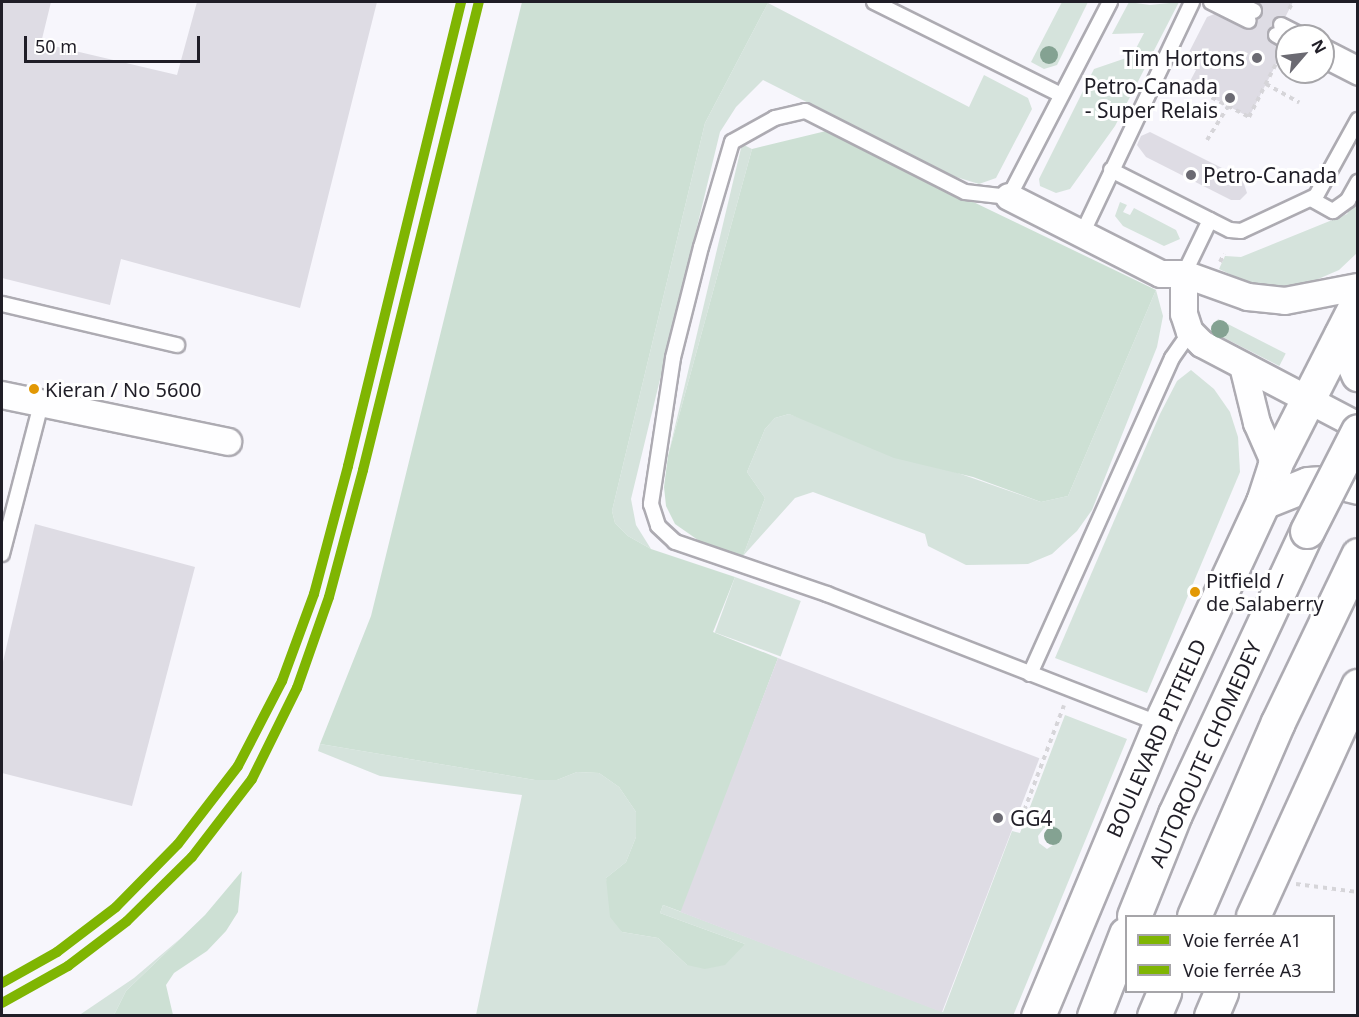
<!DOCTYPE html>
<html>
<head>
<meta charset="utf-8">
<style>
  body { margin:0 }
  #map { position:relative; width:1359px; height:1017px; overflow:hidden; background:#f7f6fc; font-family:"Noto Sans",sans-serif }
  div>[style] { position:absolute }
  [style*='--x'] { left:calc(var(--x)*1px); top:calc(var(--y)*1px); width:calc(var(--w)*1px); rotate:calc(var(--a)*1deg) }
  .green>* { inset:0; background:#d5e3dc; transform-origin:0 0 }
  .forest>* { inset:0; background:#cde0d4 }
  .building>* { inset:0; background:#dedce4; transform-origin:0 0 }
  .path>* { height:4px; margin-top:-2px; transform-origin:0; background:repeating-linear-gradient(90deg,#d6d5d9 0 4.5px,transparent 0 9px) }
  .roads { filter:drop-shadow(2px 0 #adabb2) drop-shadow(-2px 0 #adabb2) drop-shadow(0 2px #adabb2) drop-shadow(0 -2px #adabb2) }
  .service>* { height:14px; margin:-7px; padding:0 7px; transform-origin:7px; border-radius:7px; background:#fefeff }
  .minor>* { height:26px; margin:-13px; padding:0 13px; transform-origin:13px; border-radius:13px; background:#fefeff }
  .secondary>* { height:33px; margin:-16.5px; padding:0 16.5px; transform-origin:16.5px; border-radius:16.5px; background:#fefeff }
  .motorway>* { height:33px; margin:-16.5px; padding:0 16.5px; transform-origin:16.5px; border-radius:16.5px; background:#fefeff }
  .bridges { filter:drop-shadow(2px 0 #adabb2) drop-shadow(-2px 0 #adabb2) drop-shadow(0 2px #adabb2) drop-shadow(0 -2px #adabb2) }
  .motorway-bridge>* { height:33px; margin:-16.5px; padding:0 16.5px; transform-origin:16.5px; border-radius:16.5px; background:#fefeff }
  .rail-1>* { height:10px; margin:-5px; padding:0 5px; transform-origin:5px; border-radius:5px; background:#7fb502 }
  .rail-2>* { height:10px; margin:-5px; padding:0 5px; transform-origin:5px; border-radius:5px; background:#7fb502 }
  .trees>* { width:18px; height:18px; margin:-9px; border-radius:50%; background:#84a292 }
  .dots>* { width:16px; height:16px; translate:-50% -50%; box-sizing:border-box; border:3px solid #fff; border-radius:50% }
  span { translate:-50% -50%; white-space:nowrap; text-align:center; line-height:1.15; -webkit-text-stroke:6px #fff; paint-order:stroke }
  .bus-label { font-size:20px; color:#201e27 }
  .left { translate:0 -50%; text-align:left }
  .poi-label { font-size:21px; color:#201e27 }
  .right { translate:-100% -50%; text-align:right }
  .street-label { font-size:21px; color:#201e27 }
  .frame { position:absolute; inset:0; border:3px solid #201e27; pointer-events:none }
  .legend { position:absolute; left:1125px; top:915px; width:210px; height:78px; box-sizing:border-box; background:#fff; border:2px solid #a6a5a9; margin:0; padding:8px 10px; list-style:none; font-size:18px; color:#201e27 }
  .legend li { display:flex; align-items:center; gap:12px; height:30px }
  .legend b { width:30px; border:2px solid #a6a5a9 }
  .north { position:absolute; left:1275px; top:24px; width:60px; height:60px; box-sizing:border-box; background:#fff; border:2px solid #a6a5a9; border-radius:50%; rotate:62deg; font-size:16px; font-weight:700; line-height:24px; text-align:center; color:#201e27 }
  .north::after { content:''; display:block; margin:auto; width:21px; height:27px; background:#6b6a72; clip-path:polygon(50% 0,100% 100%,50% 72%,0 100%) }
  .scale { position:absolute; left:24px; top:36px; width:176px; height:27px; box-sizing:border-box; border:3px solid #201e27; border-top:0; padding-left:8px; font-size:18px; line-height:21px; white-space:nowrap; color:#201e27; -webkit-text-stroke:4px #fff; paint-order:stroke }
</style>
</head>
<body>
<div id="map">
  <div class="green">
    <div style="clip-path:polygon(1062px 2px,1088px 2px,1057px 65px,1044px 69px,1031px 62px)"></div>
    <div style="clip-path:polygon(1129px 2px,1150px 5px,1179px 2px,1115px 126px,1070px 189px,1056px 193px,1040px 186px,1039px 179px,1094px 69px,1132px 56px,1144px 33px,1112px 34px)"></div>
    <div style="clip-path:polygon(768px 3px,969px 107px,984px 75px,1028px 98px,1032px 109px,996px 178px,979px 184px,953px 176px,763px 80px,736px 107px,720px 132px,631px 499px,636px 525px,651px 549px,628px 536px,615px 523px,612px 511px,705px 123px)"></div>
    <div style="clip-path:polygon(742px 144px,752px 149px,668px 456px)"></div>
    <div style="clip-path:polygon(1357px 196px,1357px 253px,1339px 270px,1309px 283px,1272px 287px,1255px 286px,1219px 269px,1225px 256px,1241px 257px,1347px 214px)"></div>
    <div style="clip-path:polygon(1120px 202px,1127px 205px,1123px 212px,1130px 215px,1134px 208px,1176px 230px,1180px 239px,1164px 246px,1123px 226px,1115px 216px)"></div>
    <div style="clip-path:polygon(1156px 290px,1163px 316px,1157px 347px,1092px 510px,1077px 531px,1052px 554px,1028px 564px,966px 565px,928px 546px,925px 534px,813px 492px,795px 498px,743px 556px,765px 498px,747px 472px,765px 429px,775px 418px,789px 414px,1041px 502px,1068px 496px)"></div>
    <div style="left:1218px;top:319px;width:76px;height:14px;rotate:27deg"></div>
    <div style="clip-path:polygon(1191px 370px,1214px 389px,1230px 412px,1238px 437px,1240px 472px,1147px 693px,1055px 658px,1160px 414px,1177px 381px)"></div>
    <div style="left:735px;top:577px;width:70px;height:59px;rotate:20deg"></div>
    <div style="clip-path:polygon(evenodd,1065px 715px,1127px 739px,1013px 1016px,476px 1015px,522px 795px,380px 776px,318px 751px,320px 744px,535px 780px,557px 780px,577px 772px,599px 773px,619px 787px,636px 812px,636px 837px,626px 862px,606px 878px,622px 932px,658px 938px,687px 965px,745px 944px,660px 913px,663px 905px,943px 1012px,1012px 831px,1020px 833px,1065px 715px,1051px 827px,1058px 832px,1059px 841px,1047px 849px,1039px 843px,1038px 836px,1044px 828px,1051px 827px)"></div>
    <div style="clip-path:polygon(181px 938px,126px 991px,114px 1015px,78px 1016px,134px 978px)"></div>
  </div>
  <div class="forest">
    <div style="clip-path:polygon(522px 2px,768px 3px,705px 123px,612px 511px,615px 523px,628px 536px,651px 549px,735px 577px,713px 632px,778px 658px,682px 912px,663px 905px,660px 913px,745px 944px,725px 965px,705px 969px,687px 965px,658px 938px,622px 932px,610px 917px,606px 878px,626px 862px,636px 837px,636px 812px,619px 787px,599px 773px,577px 772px,557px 780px,535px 780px,320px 744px,371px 616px)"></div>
    <div style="clip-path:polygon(826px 131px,1156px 290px,1068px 496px,1041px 502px,973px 477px,894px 458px,789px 414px,775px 418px,765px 429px,747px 472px,765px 498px,743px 556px,708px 547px,675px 524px,666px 506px,664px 487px,668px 456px,752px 149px)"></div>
    <div style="clip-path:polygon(242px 871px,238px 912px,226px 931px,207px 951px,174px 973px,166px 985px,173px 1015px,114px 1015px,126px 991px,205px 915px)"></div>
  </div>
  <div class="building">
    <div style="clip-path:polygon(2px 2px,51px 2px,41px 43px,177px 75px,197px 2px,377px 2px,300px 308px,121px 259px,110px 305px,2px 278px)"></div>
    <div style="clip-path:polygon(1250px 2px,1293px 2px,1273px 41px,1285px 47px,1249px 117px,1188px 85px,1196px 70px,1183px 64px,1207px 17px,1217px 13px,1245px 28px,1257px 5px)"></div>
    <div style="clip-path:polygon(1150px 132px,1242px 178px,1247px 193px,1240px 200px,1231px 200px,1146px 157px,1137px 145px,1141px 136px)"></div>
    <div style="clip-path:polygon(35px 524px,195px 567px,132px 806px,2px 773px,2px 666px)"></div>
    <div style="left:778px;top:658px;width:280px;height:272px;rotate:21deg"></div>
  </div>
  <div class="path">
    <div style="--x:1289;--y:9;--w:8;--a:-60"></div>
    <div style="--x:1266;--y:84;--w:38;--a:29"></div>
    <div style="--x:1188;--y:85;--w:69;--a:27.7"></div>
    <div style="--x:1249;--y:117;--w:68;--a:-63.1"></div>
    <div style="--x:1207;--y:140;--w:40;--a:-58"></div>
    <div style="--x:1220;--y:262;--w:9;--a:-63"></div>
    <div style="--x:1014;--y:825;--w:4;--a:27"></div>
    <div style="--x:1018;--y:827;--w:130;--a:-69.3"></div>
    <div style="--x:1296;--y:884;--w:63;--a:7.4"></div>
  </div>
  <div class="roads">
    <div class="service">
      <div style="--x:874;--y:2;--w:209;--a:26.4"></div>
      <div style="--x:1110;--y:2;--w:220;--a:117.4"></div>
      <div style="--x:1009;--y:197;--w:44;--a:-173.5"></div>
      <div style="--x:965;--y:192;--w:179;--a:-153.1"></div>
      <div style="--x:805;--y:111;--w:31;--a:167"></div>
      <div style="--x:775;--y:118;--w:49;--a:150.8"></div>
      <div style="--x:732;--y:142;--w:109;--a:106.4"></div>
      <div style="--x:701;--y:247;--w:114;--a:104.2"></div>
      <div style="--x:673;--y:358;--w:148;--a:98.6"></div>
      <div style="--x:651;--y:504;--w:23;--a:72"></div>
      <div style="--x:658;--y:526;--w:23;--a:43"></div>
      <div style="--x:675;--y:542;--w:161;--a:18.9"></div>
      <div style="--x:827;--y:594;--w:357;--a:21.3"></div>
      <div style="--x:1211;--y:2;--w:42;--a:26.6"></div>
      <div style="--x:1235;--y:2;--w:21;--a:25"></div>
      <div style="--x:1281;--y:25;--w:25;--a:27"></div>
      <div style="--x:1276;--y:35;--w:13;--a:29"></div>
      <div style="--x:1323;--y:46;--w:39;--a:27"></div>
      <div style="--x:1323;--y:60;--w:39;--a:27"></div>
      <div style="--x:1111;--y:170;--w:133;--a:26.8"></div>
      <div style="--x:1230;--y:230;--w:11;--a:5"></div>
      <div style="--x:1241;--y:231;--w:83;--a:-25"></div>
      <div style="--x:1316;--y:196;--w:87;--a:-61.1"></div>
      <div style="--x:1311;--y:199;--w:25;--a:29"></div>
      <div style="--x:1333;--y:211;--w:19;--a:-36"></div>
      <div style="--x:1348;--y:200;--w:21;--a:-61"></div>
      <div style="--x:1082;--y:234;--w:257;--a:-64.6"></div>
      <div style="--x:1184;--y:274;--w:60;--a:-64.3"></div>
      <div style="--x:2;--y:304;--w:180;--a:13.2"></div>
      <div style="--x:2;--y:554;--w:155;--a:-75.4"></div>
      <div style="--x:1030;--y:674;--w:346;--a:-65.8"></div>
      <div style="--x:1172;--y:358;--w:32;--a:-55"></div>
    </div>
    <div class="minor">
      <div style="--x:1009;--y:197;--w:170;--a:26.9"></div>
      <div style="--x:1161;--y:274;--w:23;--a:0"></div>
      <div style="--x:1184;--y:274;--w:68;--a:19.8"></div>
      <div style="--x:1248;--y:297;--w:37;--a:6"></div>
      <div style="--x:1285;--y:301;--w:74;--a:-10.9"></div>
      <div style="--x:1184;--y:274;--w:40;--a:90"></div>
      <div style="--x:1184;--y:314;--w:19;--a:72"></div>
      <div style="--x:1190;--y:332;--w:17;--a:45"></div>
      <div style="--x:1202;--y:344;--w:176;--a:27.7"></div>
      <div style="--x:1243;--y:366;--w:59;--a:76.2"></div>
      <div style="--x:1257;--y:423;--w:45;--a:66.3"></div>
      <div style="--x:2;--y:395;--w:231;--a:11.7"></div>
    </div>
    <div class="secondary">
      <div style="--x:1341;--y:335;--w:43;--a:66.4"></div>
      <div style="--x:1263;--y:502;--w:48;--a:-21.8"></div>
      <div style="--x:1308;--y:484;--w:30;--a:-4"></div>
      <div style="--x:1338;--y:482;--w:21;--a:14"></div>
      <div style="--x:1253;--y:916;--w:253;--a:-65.5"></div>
      <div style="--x:1038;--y:1016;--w:316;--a:-67.3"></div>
      <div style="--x:1160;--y:724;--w:245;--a:-65.1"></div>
      <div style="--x:1263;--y:502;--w:40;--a:-72"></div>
      <div style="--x:1275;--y:464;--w:183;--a:-63"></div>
      <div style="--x:1211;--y:1016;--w:26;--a:-67"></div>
    </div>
    <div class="motorway">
      <div style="--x:1134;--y:916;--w:110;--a:-68.1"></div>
      <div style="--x:1175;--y:814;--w:312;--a:-65"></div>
      <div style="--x:1194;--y:916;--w:211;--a:-66.6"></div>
      <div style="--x:1278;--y:722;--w:185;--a:-64.4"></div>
      <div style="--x:1094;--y:1016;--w:88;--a:-68.7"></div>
      <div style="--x:1154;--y:1016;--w:26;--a:-67"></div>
    </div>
  </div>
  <div class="bridges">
    <div class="motorway-bridge">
      <div style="--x:1307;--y:531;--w:112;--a:-63"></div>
    </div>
  </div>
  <div class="rail-1">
    <div style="--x:2;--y:1003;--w:76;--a:-29.3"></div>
    <div style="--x:68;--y:966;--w:74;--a:-37.3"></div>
    <div style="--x:127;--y:921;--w:91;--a:-44.6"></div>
    <div style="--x:192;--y:857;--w:98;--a:-52.4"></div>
    <div style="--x:252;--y:779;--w:102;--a:-63.7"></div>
    <div style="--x:297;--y:688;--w:96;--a:-70.6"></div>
    <div style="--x:329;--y:597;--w:131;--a:-75"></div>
    <div style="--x:363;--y:470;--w:482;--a:-76.1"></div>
  </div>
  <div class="rail-2">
    <div style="--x:2;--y:983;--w:63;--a:-29.4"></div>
    <div style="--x:57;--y:952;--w:74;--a:-37.3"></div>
    <div style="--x:116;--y:907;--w:88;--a:-45.5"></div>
    <div style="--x:178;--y:844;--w:98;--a:-52.4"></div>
    <div style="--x:238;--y:766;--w:96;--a:-62.6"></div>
    <div style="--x:282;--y:681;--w:93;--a:-69.8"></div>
    <div style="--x:314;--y:594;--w:132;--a:-75.1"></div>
    <div style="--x:348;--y:466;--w:478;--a:-76.3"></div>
  </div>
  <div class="trees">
    <div style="left:1049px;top:55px"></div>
    <div style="left:1220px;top:329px"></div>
    <div style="left:1053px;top:836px"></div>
  </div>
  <div class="dots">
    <div style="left:1257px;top:58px;background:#6b6a72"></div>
    <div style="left:1230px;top:98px;background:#6b6a72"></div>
    <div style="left:1191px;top:175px;background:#6b6a72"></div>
    <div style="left:34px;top:389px;background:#e29804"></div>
    <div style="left:1195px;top:592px;background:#e29804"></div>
    <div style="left:998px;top:818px;background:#6b6a72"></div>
  </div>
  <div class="bus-label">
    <span class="left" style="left:45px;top:389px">Kieran / No 5600</span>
    <span class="left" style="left:1206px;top:592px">Pitfield /<br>de Salaberry</span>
  </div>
  <div class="poi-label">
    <span class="right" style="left:1245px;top:58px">Tim Hortons</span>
    <span class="right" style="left:1218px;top:98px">Petro-Canada<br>- Super Relais</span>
    <span class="left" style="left:1203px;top:175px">Petro-Canada</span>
    <span class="left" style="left:1010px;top:818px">GG4</span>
  </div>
  <div class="street-label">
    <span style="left:1156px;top:738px;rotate:-66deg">BOULEVARD PITFIELD</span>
    <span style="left:1205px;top:754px;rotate:-66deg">AUTOROUTE CHOMEDEY</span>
  </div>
  <div class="frame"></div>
  <ul class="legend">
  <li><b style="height:8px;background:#7fb502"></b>Voie ferrée A1</li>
  <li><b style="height:8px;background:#7fb502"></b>Voie ferrée A3</li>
  </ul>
  <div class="north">N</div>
  <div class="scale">50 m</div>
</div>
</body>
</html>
